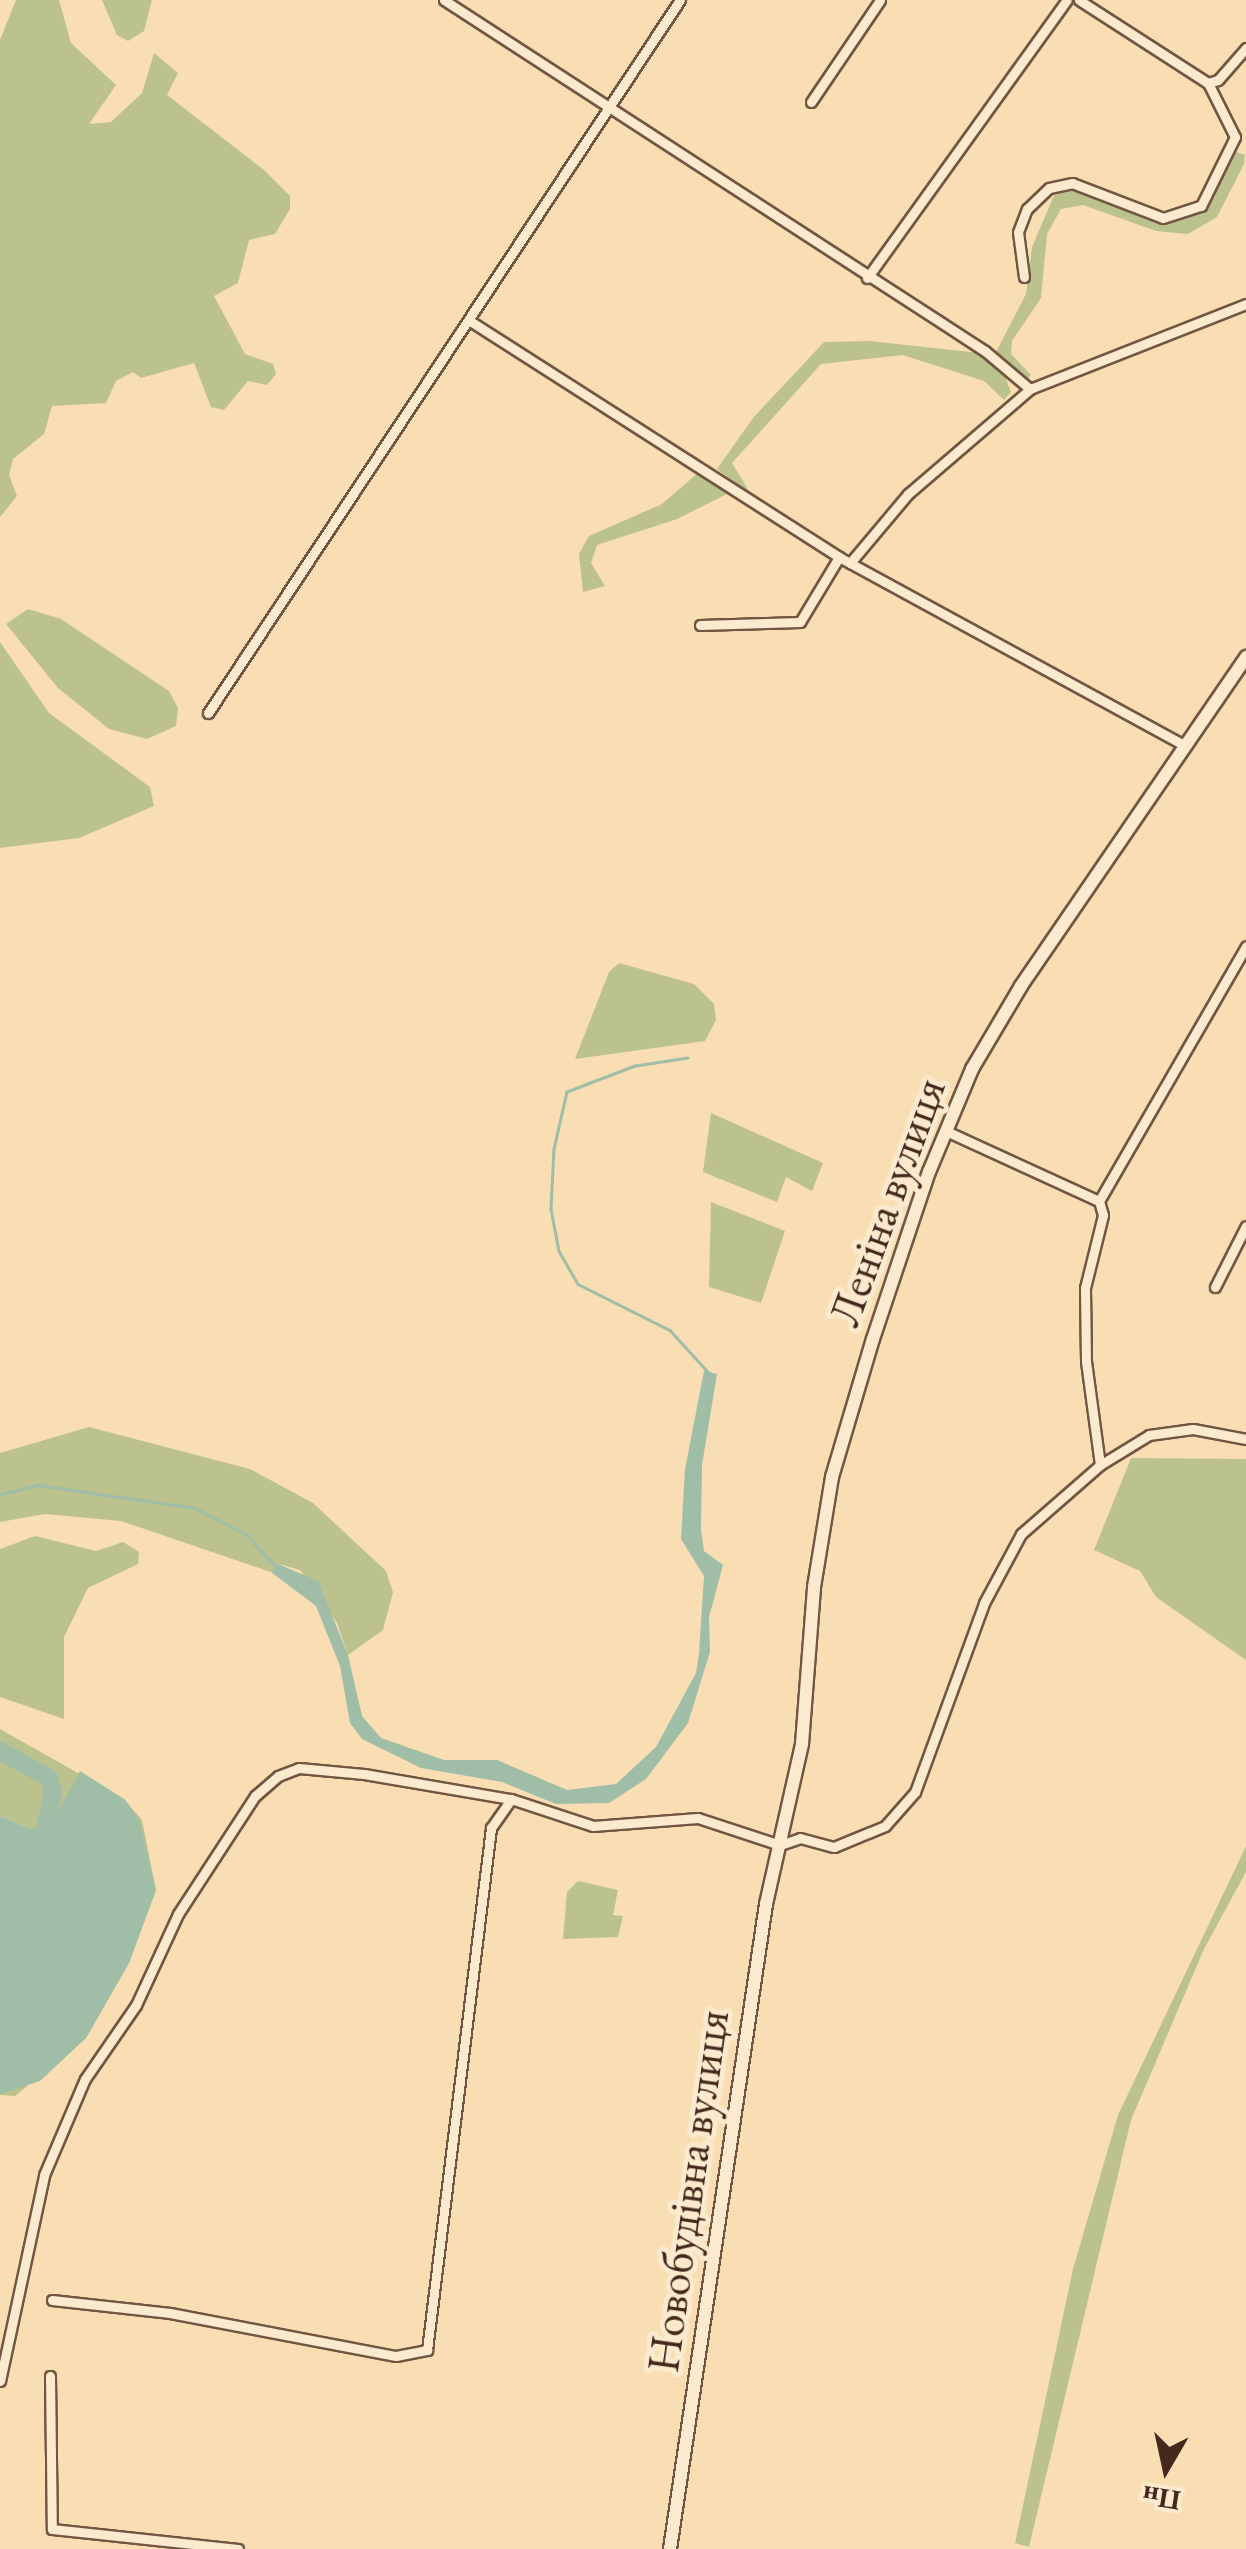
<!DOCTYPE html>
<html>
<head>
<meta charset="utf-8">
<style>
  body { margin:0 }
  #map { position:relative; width:1246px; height:2549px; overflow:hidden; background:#f9deb3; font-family:"EB Garamond",serif }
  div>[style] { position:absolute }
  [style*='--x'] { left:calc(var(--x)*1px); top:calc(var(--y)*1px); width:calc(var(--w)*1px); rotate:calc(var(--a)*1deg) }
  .green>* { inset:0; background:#bcc28e }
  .water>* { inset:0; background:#9fbda7 }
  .stream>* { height:2.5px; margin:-1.25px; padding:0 1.25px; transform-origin:1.25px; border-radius:1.25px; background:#9fbda7 }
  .river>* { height:18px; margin:-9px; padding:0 9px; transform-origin:9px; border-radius:9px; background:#9fbda7 }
  .roads { filter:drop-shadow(2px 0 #725642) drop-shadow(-2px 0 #725642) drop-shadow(0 2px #725642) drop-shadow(0 -2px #725642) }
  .street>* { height:9px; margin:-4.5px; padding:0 4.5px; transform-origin:4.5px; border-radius:4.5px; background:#fbeace }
  .secondary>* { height:12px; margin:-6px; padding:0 6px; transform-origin:6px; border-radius:6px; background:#fbeace }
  span { translate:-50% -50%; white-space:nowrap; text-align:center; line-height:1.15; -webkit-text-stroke:10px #fbeace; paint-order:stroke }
  .street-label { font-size:45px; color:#45281c }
  .north { position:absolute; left:1116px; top:2419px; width:100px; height:100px; -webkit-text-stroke:8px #fbeace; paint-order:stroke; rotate:189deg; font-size:28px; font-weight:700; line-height:40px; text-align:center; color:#45281c }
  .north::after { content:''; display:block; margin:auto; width:35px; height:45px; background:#45281c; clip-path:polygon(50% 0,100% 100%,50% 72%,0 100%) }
</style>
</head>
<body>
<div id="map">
  <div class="green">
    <div style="clip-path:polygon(16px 0,59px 0,71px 43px,116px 85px,89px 124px,111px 122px,142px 93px,154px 53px,178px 73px,167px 95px,264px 170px,290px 196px,290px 209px,275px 234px,249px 240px,238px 283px,214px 296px,245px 354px,273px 364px,276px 374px,267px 385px,248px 381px,224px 410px,211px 407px,194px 363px,141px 378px,133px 372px,116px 381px,106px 403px,52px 406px,44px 434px,13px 459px,9px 475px,17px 496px,0 517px,0 40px)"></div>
    <div style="clip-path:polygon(102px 0,152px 0,144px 31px,128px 41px,117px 35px)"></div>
    <div style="clip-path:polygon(1236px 152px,1245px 155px,1244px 164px,1217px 217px,1188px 234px,1156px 231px,1083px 205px,1061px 209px,1047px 234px,1041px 298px,1012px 341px,1011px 354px,1031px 375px,1025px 382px,994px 356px,1026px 294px,1032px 247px,1055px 193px,1076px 189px,1145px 219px,1176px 222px,1204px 208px)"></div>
    <div style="clip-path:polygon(869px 341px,980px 353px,1004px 374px,1011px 392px,1004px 400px,984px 381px,903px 355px,821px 364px,732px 463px,750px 493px,717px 469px,753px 418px,824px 342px)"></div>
    <div style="clip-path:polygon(699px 472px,729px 493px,677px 519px,597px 545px,591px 563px,605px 586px,583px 592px,579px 554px,589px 536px,662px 504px)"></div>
    <div style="clip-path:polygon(28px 609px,61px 619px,169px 691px,178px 708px,176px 726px,147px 739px,109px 729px,58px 688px,6px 624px)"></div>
    <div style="clip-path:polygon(0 642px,49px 713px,150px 787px,154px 806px,79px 838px,0 848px)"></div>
    <div style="clip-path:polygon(619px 963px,694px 984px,714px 1004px,716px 1020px,705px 1041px,575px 1059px,609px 972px)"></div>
    <div style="clip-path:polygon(711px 1113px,823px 1163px,812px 1191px,786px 1177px,777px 1202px,703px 1172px)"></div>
    <div style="clip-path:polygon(711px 1202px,785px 1231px,761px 1303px,709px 1287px)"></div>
    <div style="clip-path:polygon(89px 1427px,250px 1469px,313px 1503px,386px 1571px,393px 1592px,383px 1630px,348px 1655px,337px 1623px,300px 1570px,279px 1564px,271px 1572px,121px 1521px,45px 1514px,0 1522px,0 1453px)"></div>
    <div style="clip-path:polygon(1131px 1458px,1246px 1459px,1246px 1660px,1156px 1597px,1140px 1571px,1094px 1550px)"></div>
    <div style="clip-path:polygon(35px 1536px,96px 1551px,123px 1542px,139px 1552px,138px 1564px,88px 1588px,64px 1637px,64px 1719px,0 1697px,0 1549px)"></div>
    <div style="clip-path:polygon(0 1729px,124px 1799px,142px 1820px,156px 1890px,129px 1963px,86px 2038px,15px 2096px,0 2095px,0 2070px,51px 1825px,31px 1829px,0 1816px)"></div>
    <div style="clip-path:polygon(1246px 1846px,1246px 1872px,1204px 1949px,1131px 2120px,1029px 2547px,1015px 2543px,1073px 2269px,1118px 2115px)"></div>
    <div style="clip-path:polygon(578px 1881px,618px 1890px,613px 1915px,623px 1916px,618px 1937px,563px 1939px,567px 1892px)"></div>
  </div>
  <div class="water">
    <div style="clip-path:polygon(704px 1371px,717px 1374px,702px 1465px,701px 1530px,704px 1551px,723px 1565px,709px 1617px,710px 1652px,688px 1723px,646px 1779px,609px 1803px,556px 1804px,502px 1782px,421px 1768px,362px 1739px,350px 1723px,340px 1666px,316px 1606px,271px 1572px,278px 1564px,318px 1581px,348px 1655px,362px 1716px,381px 1738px,444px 1760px,497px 1760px,567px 1790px,616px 1784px,656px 1747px,696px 1673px,699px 1654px,704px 1576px,681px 1539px,685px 1469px)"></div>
    <div style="clip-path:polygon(80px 1771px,124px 1799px,139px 1819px,156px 1890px,129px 1963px,86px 2038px,40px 2081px,0 2094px,0 1816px,31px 1829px,51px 1825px)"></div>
  </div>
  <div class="stream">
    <div style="--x:688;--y:1058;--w:54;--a:171.4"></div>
    <div style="--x:635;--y:1066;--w:73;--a:159.1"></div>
    <div style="--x:567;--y:1092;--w:58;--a:102.8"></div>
    <div style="--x:554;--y:1149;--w:60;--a:92.9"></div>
    <div style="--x:551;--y:1209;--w:43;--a:79.2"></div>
    <div style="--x:559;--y:1251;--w:38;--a:60"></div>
    <div style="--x:578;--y:1284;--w:103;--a:26.6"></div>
    <div style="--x:670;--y:1330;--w:59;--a:47.7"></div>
    <div style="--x:0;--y:1494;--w:39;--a:-13"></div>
    <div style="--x:38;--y:1485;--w:159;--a:8.3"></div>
    <div style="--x:195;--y:1508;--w:59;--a:27.4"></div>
    <div style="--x:247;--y:1535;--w:45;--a:47.7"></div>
  </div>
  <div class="river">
    <div style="--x:0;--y:1751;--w:56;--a:28.9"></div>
    <div style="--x:49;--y:1778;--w:14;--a:73"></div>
    <div style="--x:53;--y:1791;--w:51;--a:101.3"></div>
    <div style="--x:43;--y:1841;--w:34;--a:144"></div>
    <div style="--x:15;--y:1861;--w:15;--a:176"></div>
  </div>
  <div class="roads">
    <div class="street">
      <div style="--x:444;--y:0;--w:645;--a:32.98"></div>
      <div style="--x:985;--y:351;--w:59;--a:40.2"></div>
      <div style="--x:1079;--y:0;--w:153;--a:32.8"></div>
      <div style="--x:1208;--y:83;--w:10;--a:-17"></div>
      <div style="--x:1218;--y:80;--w:43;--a:-48.8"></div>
      <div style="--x:811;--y:102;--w:123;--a:-55.9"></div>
      <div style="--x:1024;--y:277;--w:45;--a:-97.6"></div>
      <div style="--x:1018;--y:232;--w:25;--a:-69"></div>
      <div style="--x:1027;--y:209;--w:30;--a:-44"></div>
      <div style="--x:1049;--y:188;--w:24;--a:-12"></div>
      <div style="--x:1072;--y:183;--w:97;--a:21"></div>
      <div style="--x:1163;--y:218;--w:40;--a:-18"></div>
      <div style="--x:1201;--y:206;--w:77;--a:-63.8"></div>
      <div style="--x:1235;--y:137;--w:60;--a:-116.6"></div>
      <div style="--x:867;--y:278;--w:342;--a:-54.3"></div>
      <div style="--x:470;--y:321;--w:438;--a:32.6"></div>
      <div style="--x:839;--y:557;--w:393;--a:28.6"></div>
      <div style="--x:850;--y:563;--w:90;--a:-50"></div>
      <div style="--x:908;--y:494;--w:161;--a:-40.7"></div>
      <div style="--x:1030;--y:389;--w:232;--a:-21.5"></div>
      <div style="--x:700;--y:625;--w:100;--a:-1.7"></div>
      <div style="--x:800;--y:622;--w:76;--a:-59"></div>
      <div style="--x:208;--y:713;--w:855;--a:-56.5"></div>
      <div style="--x:946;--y:1131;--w:168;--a:24.6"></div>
      <div style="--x:1215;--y:1287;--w:68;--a:-63.1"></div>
      <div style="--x:1100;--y:1465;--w:105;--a:-97.7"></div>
      <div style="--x:1086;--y:1361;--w:73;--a:-90.8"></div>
      <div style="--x:1085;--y:1288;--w:75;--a:-76.1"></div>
      <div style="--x:1103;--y:1215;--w:15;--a:-106"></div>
      <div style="--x:1099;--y:1201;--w:294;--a:-60"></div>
      <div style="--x:52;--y:2300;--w:119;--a:6.3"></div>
      <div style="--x:170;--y:2313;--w:230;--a:10.8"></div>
      <div style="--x:396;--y:2356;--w:32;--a:-11"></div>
      <div style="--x:427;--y:2350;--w:526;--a:-83.01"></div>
      <div style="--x:491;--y:1828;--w:35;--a:-55"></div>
      <div style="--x:50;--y:2376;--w:153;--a:89.3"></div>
      <div style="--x:52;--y:2529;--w:187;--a:6.1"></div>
      <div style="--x:0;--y:2381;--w:211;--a:-77.9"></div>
      <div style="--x:44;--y:2175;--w:104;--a:-66.9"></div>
      <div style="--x:85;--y:2079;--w:90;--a:-55.4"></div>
      <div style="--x:136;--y:2005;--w:100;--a:-65.2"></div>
      <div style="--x:178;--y:1914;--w:141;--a:-56.9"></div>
      <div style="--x:255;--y:1796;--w:30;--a:-41"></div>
      <div style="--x:278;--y:1776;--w:22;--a:-21"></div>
      <div style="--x:299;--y:1768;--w:65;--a:5.3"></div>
      <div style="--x:364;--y:1774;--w:149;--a:9.7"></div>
      <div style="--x:511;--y:1799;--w:86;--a:18.2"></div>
      <div style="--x:593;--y:1826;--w:105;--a:-4.4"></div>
      <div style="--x:698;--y:1818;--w:86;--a:18.2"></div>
      <div style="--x:780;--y:1845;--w:21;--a:-19"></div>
      <div style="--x:800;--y:1838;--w:35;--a:15"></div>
      <div style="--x:834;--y:1847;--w:55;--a:-22.4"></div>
      <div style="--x:885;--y:1826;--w:45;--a:-48.6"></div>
      <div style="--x:915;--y:1792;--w:201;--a:-69.9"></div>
      <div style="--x:984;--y:1603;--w:78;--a:-61.8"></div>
      <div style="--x:1021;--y:1534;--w:105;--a:-41.1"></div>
      <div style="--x:1100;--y:1465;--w:57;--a:-31.5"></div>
      <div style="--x:1149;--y:1435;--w:44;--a:-7.8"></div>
      <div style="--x:1193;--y:1429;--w:54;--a:10.7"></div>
    </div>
    <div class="secondary">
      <div style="--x:670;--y:2549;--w:652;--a:-81.53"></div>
      <div style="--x:766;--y:1904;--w:164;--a:-77.3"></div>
      <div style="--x:802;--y:1744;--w:157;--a:-85.6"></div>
      <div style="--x:814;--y:1587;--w:111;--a:-80.7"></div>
      <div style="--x:832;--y:1477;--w:144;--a:-73.5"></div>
      <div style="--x:873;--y:1339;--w:176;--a:-71.5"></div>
      <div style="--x:929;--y:1172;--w:112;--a:-67.3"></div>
      <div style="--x:972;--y:1069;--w:96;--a:-59.4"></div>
      <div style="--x:1021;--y:986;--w:399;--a:-55.6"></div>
    </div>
  </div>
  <div class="street-label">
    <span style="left:887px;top:1202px;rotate:-70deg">Леніна вулиця</span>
    <span style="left:688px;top:2191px;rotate:-82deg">Новобудівна вулиця</span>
  </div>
  <div class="north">Пн</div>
</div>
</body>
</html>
